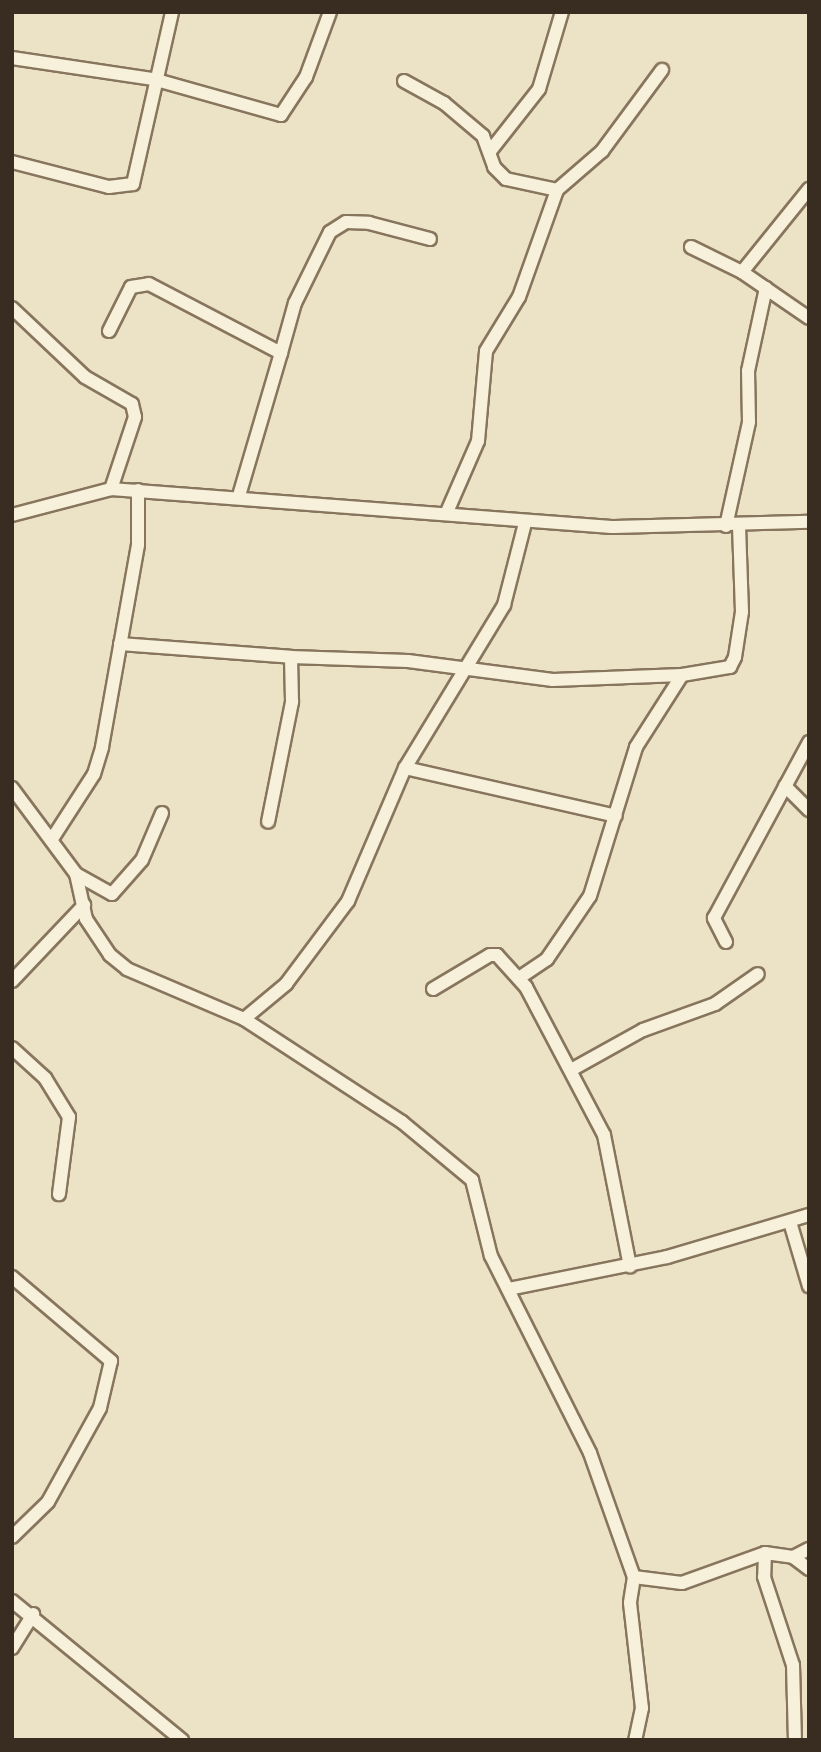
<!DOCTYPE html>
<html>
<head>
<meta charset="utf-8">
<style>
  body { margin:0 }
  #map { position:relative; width:821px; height:1752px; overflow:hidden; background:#ece3c7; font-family:"Roboto Serif",serif }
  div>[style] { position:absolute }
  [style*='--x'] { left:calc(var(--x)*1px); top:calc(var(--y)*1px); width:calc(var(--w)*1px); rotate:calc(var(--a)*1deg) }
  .roads { filter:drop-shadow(2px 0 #87755d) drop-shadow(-2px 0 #87755d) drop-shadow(0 2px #87755d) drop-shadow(0 -2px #87755d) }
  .minor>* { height:12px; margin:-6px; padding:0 6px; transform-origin:6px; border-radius:6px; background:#f7f0da }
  span { translate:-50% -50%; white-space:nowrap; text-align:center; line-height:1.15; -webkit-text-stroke:5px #f4edd6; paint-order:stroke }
  .frame { position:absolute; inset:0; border:14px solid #382d20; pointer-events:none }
</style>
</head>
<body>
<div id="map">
  <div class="roads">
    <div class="minor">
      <div style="--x:12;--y:58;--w:143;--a:8.5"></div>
      <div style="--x:153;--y:79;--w:133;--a:15.7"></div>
      <div style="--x:281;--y:115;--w:45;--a:-56.7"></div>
      <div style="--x:306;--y:77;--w:69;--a:-69.7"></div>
      <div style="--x:404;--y:81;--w:46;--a:28.8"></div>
      <div style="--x:444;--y:103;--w:51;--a:40.2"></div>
      <div style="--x:483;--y:136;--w:33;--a:70"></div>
      <div style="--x:494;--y:167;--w:17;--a:45"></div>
      <div style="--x:506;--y:179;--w:52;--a:12.2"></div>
      <div style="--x:491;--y:150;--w:78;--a:-51.8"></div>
      <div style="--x:539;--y:89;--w:80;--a:-73.4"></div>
      <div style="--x:12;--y:162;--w:100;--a:14.5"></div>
      <div style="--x:109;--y:187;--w:24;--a:-7"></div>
      <div style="--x:133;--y:184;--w:176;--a:-77.2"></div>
      <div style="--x:691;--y:247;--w:57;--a:26.1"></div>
      <div style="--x:742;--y:272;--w:81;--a:34.5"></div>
      <div style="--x:742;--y:272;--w:107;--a:-51.1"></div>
      <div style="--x:12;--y:308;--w:100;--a:43.4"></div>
      <div style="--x:85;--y:377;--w:54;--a:29.9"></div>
      <div style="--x:132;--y:404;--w:13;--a:77"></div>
      <div style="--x:135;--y:417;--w:76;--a:108.4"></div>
      <div style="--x:109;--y:331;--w:49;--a:-63.4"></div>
      <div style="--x:131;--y:287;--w:18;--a:-9"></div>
      <div style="--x:149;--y:284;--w:149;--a:27.6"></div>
      <div style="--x:281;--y:353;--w:149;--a:106.4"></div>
      <div style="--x:281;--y:353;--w:52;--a:-74.4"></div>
      <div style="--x:295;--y:303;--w:79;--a:-63.8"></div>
      <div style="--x:330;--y:232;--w:19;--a:-32"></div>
      <div style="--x:346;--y:222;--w:23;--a:2"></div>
      <div style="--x:369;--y:223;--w:63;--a:14.7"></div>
      <div style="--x:447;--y:512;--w:77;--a:-66.4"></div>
      <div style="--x:478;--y:441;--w:90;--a:-84.9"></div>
      <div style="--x:486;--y:351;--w:63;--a:-58.6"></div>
      <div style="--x:519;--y:297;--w:114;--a:-70.4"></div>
      <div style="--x:557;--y:190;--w:60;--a:-40.9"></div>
      <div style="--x:602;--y:151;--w:101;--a:-53.5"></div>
      <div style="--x:12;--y:515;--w:102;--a:-14.7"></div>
      <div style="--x:111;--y:489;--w:502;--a:4.34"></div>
      <div style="--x:612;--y:527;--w:197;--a:-1.5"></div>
      <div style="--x:726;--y:526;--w:107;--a:-77.5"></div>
      <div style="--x:749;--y:422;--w:51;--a:-91.1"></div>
      <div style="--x:748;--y:371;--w:85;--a:-77.8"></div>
      <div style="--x:120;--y:644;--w:171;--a:4.3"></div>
      <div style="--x:291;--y:657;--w:45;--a:88.7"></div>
      <div style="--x:292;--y:702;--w:122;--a:101.3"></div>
      <div style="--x:291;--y:657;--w:117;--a:2"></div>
      <div style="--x:408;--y:661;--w:146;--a:7.5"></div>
      <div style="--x:553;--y:680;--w:129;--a:-2.2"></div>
      <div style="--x:405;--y:768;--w:216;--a:12.8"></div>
      <div style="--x:785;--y:786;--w:34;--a:45"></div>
      <div style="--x:12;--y:788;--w:107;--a:53.3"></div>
      <div style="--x:76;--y:874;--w:46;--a:77.5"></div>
      <div style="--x:86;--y:919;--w:43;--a:56.3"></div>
      <div style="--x:110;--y:955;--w:22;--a:39"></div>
      <div style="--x:127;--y:969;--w:127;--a:23.1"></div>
      <div style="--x:244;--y:1019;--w:189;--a:33.1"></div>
      <div style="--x:402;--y:1122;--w:91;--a:39.6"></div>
      <div style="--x:472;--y:1180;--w:78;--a:76"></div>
      <div style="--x:491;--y:1256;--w:220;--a:63.3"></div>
      <div style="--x:590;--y:1453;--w:132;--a:70.5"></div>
      <div style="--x:634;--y:1577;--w:48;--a:7.1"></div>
      <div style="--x:682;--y:1583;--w:88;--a:-19.9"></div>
      <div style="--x:765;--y:1553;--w:28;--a:8"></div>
      <div style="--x:793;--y:1557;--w:20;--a:37"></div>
      <div style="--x:52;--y:839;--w:77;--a:-57.1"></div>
      <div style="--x:94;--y:774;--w:28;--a:-73"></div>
      <div style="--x:102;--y:747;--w:205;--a:-79.9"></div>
      <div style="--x:138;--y:545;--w:55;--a:-90"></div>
      <div style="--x:76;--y:874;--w:41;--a:29.1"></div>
      <div style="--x:112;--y:894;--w:45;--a:-48.6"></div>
      <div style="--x:142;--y:860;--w:51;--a:-66.9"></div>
      <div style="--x:726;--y:942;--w:27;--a:-117"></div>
      <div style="--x:714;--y:918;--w:200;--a:-61.6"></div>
      <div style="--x:519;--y:978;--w:34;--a:-34"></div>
      <div style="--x:547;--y:959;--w:76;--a:-55.7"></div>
      <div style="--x:590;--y:896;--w:156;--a:-72.8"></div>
      <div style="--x:636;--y:747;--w:85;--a:-57.4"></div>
      <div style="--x:682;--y:675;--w:49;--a:-9.5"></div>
      <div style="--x:730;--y:667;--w:11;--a:-63"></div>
      <div style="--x:735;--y:657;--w:46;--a:-81.2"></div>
      <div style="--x:742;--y:612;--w:87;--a:-92"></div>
      <div style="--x:12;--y:981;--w:105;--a:-46.5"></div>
      <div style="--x:433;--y:989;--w:66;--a:-30.8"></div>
      <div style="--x:490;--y:955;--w:7;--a:0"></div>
      <div style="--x:497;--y:955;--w:43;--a:47.8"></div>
      <div style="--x:526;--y:987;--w:167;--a:62.2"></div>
      <div style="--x:604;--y:1135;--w:134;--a:78.8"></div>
      <div style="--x:244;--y:1019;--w:55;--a:-39.8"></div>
      <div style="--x:286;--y:984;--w:104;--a:-53.2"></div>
      <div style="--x:348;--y:901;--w:145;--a:-66.8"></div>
      <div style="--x:405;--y:768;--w:191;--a:-58.7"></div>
      <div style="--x:504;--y:605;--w:85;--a:-75.6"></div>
      <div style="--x:12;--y:1048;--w:45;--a:42.3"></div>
      <div style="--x:45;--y:1078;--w:46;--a:58.4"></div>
      <div style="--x:69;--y:1117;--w:78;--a:97.4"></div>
      <div style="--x:571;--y:1070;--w:82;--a:-29.1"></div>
      <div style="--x:643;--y:1030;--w:77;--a:-19.9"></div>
      <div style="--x:715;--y:1004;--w:52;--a:-34.9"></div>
      <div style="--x:790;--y:1222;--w:67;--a:73.5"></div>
      <div style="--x:12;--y:1277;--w:130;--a:40.3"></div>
      <div style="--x:111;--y:1361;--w:48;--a:103.2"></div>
      <div style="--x:100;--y:1408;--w:107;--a:119"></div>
      <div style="--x:48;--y:1502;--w:50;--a:135.8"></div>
      <div style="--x:509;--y:1289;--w:161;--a:-11.4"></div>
      <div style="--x:667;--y:1257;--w:148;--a:-16.5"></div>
      <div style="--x:765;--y:1553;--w:24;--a:92"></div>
      <div style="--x:764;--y:1577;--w:93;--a:71.8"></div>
      <div style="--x:793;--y:1665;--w:75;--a:88.5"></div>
      <div style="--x:793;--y:1557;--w:18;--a:-27"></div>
      <div style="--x:634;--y:1577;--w:26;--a:99"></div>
      <div style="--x:630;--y:1603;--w:106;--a:83.5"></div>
      <div style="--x:642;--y:1708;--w:33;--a:102"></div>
      <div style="--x:12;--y:1601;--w:220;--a:39.3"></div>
      <div style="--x:12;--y:1648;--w:40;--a:-58"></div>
    </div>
  </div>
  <div class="frame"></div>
</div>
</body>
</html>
